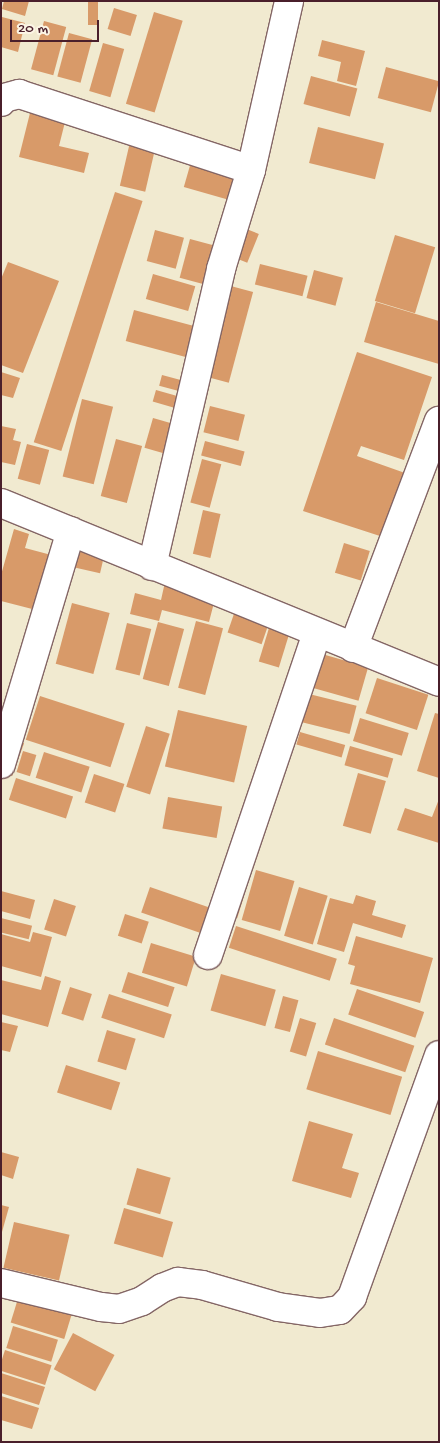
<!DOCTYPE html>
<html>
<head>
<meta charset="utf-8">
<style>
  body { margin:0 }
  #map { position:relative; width:440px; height:1443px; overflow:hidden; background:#f1ead0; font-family:"Gochi Hand",sans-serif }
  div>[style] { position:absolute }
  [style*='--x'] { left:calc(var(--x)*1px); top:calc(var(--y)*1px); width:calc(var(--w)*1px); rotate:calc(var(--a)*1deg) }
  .building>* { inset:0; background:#d89a69; transform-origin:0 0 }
  .roads { filter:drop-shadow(1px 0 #846665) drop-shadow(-1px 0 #846665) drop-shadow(0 1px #846665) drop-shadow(0 -1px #846665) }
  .minor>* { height:28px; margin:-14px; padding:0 14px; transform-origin:14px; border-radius:14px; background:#fff }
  span { translate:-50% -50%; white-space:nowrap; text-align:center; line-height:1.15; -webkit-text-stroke:4px #fcf5e5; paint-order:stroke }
  .frame { position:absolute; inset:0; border:2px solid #4a1f2b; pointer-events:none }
  .scale { position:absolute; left:10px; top:20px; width:89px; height:22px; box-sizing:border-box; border:2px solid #4a1f2b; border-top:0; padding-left:6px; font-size:15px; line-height:18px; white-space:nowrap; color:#4a1f2b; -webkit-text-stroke:4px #fcf5e5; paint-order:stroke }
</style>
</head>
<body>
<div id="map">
  <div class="building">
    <div style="clip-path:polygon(4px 1px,29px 1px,25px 16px,2px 9px)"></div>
    <div style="left:88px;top:1px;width:10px;height:24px"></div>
    <div style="left:114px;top:8px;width:24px;height:22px;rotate:17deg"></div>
    <div style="left:154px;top:12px;width:30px;height:96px;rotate:17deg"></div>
    <div style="clip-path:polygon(2px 17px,25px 23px,18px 52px,1px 47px)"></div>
    <div style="left:44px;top:21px;width:23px;height:50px;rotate:15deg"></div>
    <div style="left:69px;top:33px;width:24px;height:45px;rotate:15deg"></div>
    <div style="clip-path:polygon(322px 40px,365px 51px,356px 86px,337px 81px,341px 62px,318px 56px)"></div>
    <div style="left:103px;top:43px;width:22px;height:50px;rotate:16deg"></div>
    <div style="left:386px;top:67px;width:55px;height:32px;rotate:15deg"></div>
    <div style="left:311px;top:76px;width:48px;height:29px;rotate:15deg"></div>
    <div style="clip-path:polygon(30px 113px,65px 122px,59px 146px,89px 153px,84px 173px,19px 157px)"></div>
    <div style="left:318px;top:127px;width:68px;height:37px;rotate:14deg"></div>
    <div style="left:130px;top:142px;width:26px;height:45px;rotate:13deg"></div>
    <div style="left:191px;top:162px;width:51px;height:26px;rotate:16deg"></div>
    <div style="left:115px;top:192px;width:29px;height:263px;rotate:18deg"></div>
    <div style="left:244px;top:228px;width:16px;height:31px;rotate:22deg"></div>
    <div style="left:155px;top:230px;width:30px;height:32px;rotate:15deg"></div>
    <div style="left:395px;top:235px;width:42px;height:69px;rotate:17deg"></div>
    <div style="left:190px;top:239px;width:30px;height:40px;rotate:15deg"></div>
    <div style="clip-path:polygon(8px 262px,59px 281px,23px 373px,1px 365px,1px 279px)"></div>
    <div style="left:260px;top:264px;width:49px;height:21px;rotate:14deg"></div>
    <div style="left:314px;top:270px;width:30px;height:29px;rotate:15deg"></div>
    <div style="left:153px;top:274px;width:44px;height:26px;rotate:16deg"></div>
    <div style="left:227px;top:285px;width:27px;height:94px;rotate:15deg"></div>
    <div style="clip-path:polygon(376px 302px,439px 321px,439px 364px,364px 342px)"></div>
    <div style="left:134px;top:310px;width:63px;height:32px;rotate:15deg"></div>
    <div style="clip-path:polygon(357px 352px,432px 377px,404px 460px,361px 446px,357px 456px,405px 473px,383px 537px,303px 511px)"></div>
    <div style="clip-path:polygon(1px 372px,20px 378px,13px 398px,1px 395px)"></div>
    <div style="left:162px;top:375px;width:30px;height:11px;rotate:15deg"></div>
    <div style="left:156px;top:390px;width:33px;height:12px;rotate:16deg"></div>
    <div style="left:82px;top:399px;width:32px;height:80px;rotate:14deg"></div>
    <div style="left:210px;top:406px;width:36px;height:27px;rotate:14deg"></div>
    <div style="left:153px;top:418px;width:29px;height:31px;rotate:16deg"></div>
    <div style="clip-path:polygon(1px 426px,16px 429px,13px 440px,21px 442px,15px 465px,1px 462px)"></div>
    <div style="left:116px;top:439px;width:27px;height:59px;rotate:15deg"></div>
    <div style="left:205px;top:441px;width:41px;height:15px;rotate:15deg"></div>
    <div style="left:27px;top:444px;width:23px;height:36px;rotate:15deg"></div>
    <div style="left:202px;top:459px;width:20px;height:45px;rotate:15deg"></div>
    <div style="left:203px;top:510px;width:18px;height:45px;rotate:13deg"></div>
    <div style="clip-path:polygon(14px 529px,29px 534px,25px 548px,55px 556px,40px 611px,1px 601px,1px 575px)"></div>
    <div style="left:344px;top:543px;width:27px;height:31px;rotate:17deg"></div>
    <div style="left:79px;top:549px;width:26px;height:19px;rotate:13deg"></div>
    <div style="clip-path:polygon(165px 582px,216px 595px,209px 622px,162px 610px,159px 621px,130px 614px,135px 593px,161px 600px)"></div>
    <div style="left:72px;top:603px;width:39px;height:63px;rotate:15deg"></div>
    <div style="left:237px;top:605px;width:36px;height:29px;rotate:19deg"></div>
    <div style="left:196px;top:621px;width:28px;height:69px;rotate:15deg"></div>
    <div style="left:158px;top:622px;width:27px;height:59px;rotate:15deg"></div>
    <div style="left:127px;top:623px;width:25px;height:48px;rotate:14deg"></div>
    <div style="left:269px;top:628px;width:21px;height:35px;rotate:17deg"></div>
    <div style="left:322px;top:654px;width:48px;height:35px;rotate:16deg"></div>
    <div style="left:377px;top:678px;width:54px;height:37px;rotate:18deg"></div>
    <div style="left:309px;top:694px;width:49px;height:29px;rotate:14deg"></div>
    <div style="left:40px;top:696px;width:89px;height:46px;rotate:18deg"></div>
    <div style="left:178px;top:710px;width:71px;height:58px;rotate:13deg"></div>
    <div style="clip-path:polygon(435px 713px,439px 714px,439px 778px,417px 771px)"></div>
    <div style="left:360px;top:718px;width:51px;height:24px;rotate:17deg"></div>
    <div style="left:146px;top:726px;width:25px;height:64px;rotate:18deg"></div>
    <div style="left:300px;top:732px;width:47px;height:13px;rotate:16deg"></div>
    <div style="left:10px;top:738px;width:15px;height:35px;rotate:20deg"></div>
    <div style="left:350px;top:746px;width:45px;height:20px;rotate:16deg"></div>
    <div style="left:23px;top:751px;width:14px;height:22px;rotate:17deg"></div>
    <div style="left:44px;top:752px;width:48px;height:27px;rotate:18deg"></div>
    <div style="left:358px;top:773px;width:29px;height:55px;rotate:16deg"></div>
    <div style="left:94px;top:774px;width:32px;height:30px;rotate:18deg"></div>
    <div style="left:16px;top:778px;width:60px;height:23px;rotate:18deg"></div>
    <div style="left:168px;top:797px;width:55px;height:32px;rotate:10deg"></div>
    <div style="clip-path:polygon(439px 799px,439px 843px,397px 830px,405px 808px,432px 817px)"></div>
    <div style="left:247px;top:852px;width:10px;height:66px;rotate:17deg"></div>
    <div style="left:256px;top:870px;width:40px;height:52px;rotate:16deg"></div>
    <div style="left:150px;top:887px;width:62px;height:27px;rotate:19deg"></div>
    <div style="left:299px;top:887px;width:30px;height:51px;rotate:17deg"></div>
    <div style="clip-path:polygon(1px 891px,35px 900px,30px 919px,1px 911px)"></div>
    <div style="clip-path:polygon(356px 895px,376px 901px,372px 915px,406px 925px,402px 938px,353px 923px,344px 952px,317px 944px,330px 898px,353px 904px)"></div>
    <div style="left:54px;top:899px;width:23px;height:32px;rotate:18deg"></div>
    <div style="left:125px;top:914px;width:25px;height:23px;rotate:18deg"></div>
    <div style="left:1px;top:918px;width:32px;height:14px;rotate:14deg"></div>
    <div style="left:236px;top:926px;width:106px;height:23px;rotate:18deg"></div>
    <div style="clip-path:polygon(33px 932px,52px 937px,41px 977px,1px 966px,1px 934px,30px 942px)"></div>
    <div style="clip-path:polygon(356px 936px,433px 958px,420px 1003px,350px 984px,355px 966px,348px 964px)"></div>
    <div style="left:151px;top:943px;width:47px;height:31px;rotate:17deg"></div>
    <div style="left:128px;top:972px;width:49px;height:21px;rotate:18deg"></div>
    <div style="left:221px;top:974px;width:57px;height:38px;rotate:16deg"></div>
    <div style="clip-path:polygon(45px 976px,61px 981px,48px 1027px,1px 1014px,1px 980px,41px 990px)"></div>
    <div style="left:70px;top:987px;width:23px;height:28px;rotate:18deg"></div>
    <div style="left:357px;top:989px;width:71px;height:27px;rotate:19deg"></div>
    <div style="left:109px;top:994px;width:66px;height:25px;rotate:18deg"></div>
    <div style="left:283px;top:996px;width:16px;height:33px;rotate:15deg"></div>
    <div style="left:300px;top:1018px;width:17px;height:35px;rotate:17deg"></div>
    <div style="left:334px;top:1018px;width:85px;height:28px;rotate:19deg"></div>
    <div style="clip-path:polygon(1px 1022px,18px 1026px,10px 1052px,1px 1050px)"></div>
    <div style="left:107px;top:1030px;width:30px;height:33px;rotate:17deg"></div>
    <div style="left:318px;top:1051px;width:88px;height:40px;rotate:17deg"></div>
    <div style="left:66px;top:1065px;width:57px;height:29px;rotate:18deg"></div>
    <div style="clip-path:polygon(309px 1121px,353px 1134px,342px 1168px,359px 1173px,351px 1198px,292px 1181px)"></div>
    <div style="clip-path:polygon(1px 1152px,19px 1157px,13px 1179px,1px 1175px)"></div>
    <div style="left:137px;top:1168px;width:35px;height:38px;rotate:16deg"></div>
    <div style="clip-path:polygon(1px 1205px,9px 1207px,2px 1232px,1px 1232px)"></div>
    <div style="left:124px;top:1208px;width:51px;height:37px;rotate:16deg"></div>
    <div style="left:14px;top:1222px;width:57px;height:47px;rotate:13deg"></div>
    <div style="left:20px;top:1292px;width:56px;height:32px;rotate:17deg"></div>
    <div style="left:13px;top:1326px;width:47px;height:23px;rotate:17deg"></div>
    <div style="left:73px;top:1333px;width:47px;height:41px;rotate:28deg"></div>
    <div style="left:5px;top:1350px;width:49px;height:21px;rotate:18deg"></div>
    <div style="clip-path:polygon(1px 1373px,45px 1387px,39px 1405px,1px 1393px)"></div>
    <div style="clip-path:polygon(1px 1396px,39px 1408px,32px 1429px,1px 1420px)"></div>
  </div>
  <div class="roads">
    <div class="minor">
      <div style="--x:1;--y:102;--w:5;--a:-53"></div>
      <div style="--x:4;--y:98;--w:16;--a:-15"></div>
      <div style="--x:19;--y:94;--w:244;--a:18.1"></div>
      <div style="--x:1;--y:503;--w:473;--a:22.2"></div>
      <div style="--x:152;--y:566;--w:305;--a:-76.9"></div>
      <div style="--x:221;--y:269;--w:103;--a:-73.1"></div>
      <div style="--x:251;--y:170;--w:173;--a:-77.3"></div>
      <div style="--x:353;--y:648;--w:243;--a:-69.3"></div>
      <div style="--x:1;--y:764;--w:243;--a:-73.3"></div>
      <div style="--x:208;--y:955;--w:340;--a:-71.3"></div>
      <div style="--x:1;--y:1283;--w:103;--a:13.5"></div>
      <div style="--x:101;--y:1307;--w:18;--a:6"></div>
      <div style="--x:119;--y:1309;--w:24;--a:-19"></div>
      <div style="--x:142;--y:1301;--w:24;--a:-33"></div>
      <div style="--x:162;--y:1288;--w:17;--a:-21"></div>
      <div style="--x:178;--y:1282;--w:24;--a:7"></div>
      <div style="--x:202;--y:1285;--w:79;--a:16.1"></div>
      <div style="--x:278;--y:1307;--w:42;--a:8.1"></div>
      <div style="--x:320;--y:1313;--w:20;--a:-9"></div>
      <div style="--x:340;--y:1310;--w:18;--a:-47"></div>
      <div style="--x:352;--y:1297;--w:257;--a:-70.2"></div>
    </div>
  </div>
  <div class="frame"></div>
  <div class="scale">20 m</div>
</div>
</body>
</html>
